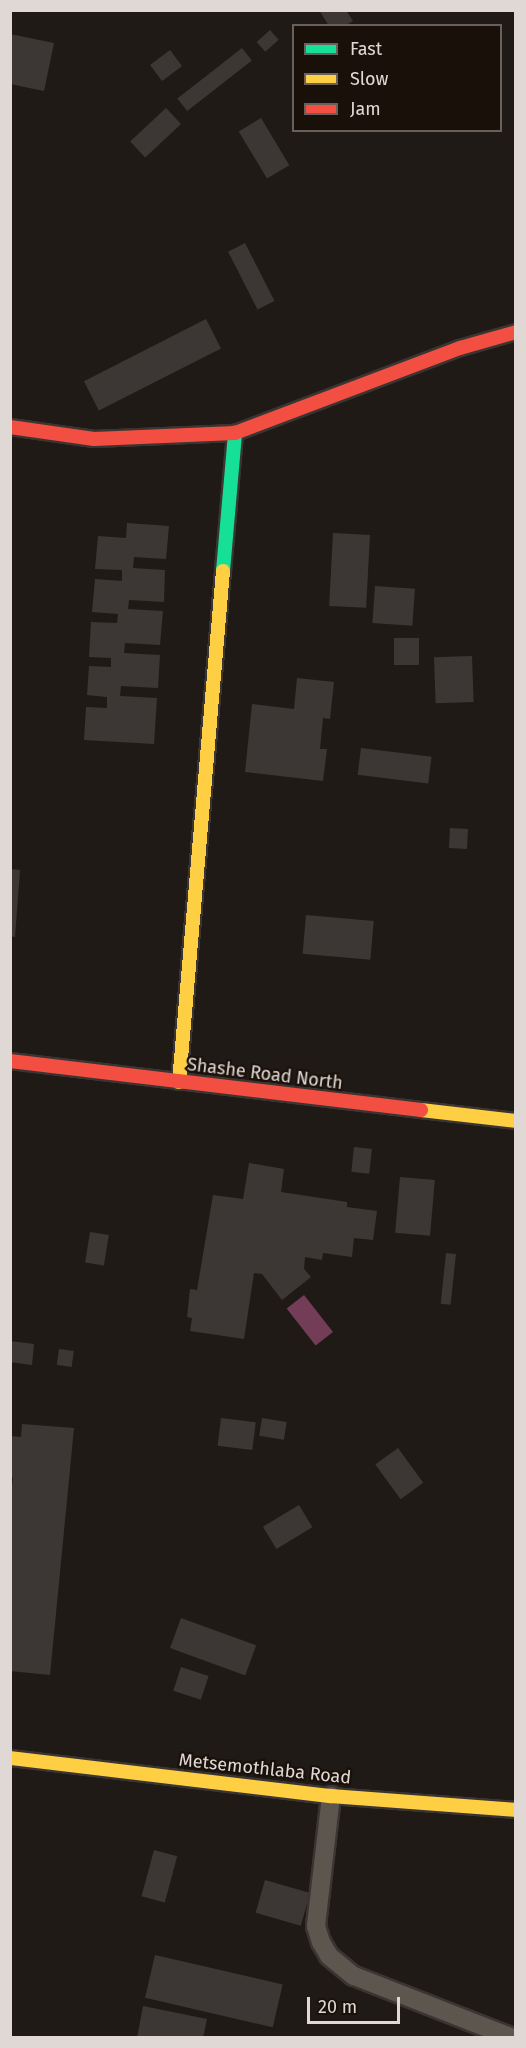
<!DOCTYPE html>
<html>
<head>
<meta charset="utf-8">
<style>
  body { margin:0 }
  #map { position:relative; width:526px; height:2048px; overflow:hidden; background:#201a17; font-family:"Fira Sans",sans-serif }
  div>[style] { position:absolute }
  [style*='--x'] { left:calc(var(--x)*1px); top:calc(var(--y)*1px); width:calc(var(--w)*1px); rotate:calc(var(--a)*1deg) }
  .water>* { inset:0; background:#743d57; transform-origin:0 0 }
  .building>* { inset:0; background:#3c3735; transform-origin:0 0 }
  .roads { filter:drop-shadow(2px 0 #3a3532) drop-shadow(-2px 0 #3a3532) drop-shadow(0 2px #3a3532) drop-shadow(0 -2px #3a3532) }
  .lane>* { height:18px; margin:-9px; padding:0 9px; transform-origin:9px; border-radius:9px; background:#5c564f }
  .fast>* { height:14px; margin:-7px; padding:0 7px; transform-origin:7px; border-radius:7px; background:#16e098 }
  .slow>* { height:14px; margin:-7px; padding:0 7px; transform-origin:7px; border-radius:7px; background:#ffcf43 }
  .jam>* { height:14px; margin:-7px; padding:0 7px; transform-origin:7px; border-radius:7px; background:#f24e42 }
  span { translate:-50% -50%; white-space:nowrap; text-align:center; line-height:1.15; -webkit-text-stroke:4.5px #1a100a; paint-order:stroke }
  .street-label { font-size:18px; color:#e0d8d4 }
  .frame { position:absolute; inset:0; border:12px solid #e0d8d4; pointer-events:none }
  .legend { position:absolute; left:292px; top:24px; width:210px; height:108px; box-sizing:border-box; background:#1a100a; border:2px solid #69605b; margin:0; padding:8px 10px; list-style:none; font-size:18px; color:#e0d8d4 }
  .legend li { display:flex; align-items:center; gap:12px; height:30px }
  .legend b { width:30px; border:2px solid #69605b }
  .scale { position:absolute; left:307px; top:1997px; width:93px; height:27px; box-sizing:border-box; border:3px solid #e0d8d4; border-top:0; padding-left:8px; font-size:18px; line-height:21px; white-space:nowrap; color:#e0d8d4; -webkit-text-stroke:4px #1a100a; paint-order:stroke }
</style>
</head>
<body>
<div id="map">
  <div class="water">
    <div style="left:304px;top:1295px;width:47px;height:22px;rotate:52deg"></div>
  </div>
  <div class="building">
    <div style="clip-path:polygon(319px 10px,346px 10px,353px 21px,345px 26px,329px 26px)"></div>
    <div style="left:270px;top:30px;width:13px;height:18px;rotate:48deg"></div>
    <div style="clip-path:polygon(10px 34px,54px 43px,44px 91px,10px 84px)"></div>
    <div style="left:242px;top:48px;width:16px;height:82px;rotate:52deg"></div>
    <div style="left:170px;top:50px;width:20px;height:25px;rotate:53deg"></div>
    <div style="left:166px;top:108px;width:22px;height:49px;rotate:47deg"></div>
    <div style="left:261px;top:118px;width:55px;height:26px;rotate:59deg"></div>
    <div style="left:245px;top:243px;width:65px;height:19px;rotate:63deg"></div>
    <div style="left:206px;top:319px;width:33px;height:137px;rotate:63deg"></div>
    <div style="clip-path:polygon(127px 523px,169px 526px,166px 559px,134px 557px,133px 568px,165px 570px,164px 602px,129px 600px,128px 609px,163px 611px,160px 645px,125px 643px,124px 653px,160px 655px,158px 688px,121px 686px,120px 696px,157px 698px,154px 744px,84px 740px,86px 707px,107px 708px,107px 697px,87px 695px,89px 666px,111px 667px,111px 658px,89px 657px,91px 622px,117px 623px,118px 614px,92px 612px,95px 579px,122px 581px,122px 570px,95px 569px,98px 536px,126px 538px)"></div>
    <div style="left:333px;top:533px;width:37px;height:73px;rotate:3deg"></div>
    <div style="left:375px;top:586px;width:40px;height:37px;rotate:4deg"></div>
    <div style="left:394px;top:638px;width:25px;height:27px"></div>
    <div style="left:472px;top:656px;width:46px;height:38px;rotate:88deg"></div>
    <div style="clip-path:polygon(297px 678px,334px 682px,330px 719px,323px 718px,320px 749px,327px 749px,323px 781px,245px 772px,252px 704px,294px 709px)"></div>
    <div style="left:361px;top:748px;width:71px;height:27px;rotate:7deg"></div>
    <div style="left:450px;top:828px;width:18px;height:20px;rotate:3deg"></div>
    <div style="clip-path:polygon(10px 869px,20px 870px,15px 937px,10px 936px)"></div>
    <div style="left:306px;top:915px;width:68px;height:39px;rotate:5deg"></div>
    <div style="left:354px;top:1147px;width:18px;height:25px;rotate:6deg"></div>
    <div style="clip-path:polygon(249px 1163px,284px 1169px,281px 1192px,347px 1202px,347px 1207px,377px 1211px,373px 1240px,354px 1238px,352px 1257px,323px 1253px,322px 1260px,305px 1257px,304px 1269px,311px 1277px,282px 1300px,262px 1274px,254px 1273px,244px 1339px,190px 1331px,192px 1318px,187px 1317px,190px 1289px,197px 1290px,213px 1195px,243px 1199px)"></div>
    <div style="left:400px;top:1177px;width:35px;height:56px;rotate:5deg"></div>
    <div style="left:90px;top:1232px;width:19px;height:31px;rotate:9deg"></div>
    <div style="left:446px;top:1253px;width:10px;height:51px;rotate:6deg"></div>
    <div style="clip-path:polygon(10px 1341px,34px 1344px,32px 1365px,10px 1362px)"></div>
    <div style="left:59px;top:1349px;width:15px;height:16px;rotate:8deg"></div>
    <div style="left:221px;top:1418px;width:35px;height:28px;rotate:7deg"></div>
    <div style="left:262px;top:1418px;width:25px;height:18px;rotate:9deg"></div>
    <div style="clip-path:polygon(22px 1424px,74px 1428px,50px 1675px,10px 1671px,10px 1503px,13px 1478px,10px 1478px,10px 1436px,21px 1437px)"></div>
    <div style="left:398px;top:1448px;width:43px;height:28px;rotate:54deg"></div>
    <div style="left:299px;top:1505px;width:26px;height:42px;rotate:59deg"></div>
    <div style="left:181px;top:1618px;width:80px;height:32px;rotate:20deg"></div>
    <div style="left:181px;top:1667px;width:29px;height:25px;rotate:18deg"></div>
    <div style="left:154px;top:1850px;width:24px;height:48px;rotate:15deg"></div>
    <div style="left:265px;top:1880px;width:47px;height:34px;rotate:16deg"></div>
    <div style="left:155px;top:1955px;width:131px;height:44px;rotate:13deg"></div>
    <div style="clip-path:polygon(143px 2006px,207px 2019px,203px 2038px,137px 2038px)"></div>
  </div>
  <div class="roads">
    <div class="lane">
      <div style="--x:331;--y:1796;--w:131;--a:96.6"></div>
      <div style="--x:316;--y:1926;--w:17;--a:73"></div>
      <div style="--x:321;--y:1942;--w:16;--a:60"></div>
      <div style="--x:329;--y:1956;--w:32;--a:39"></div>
      <div style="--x:354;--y:1976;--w:171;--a:21.3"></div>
    </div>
    <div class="fast">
      <div style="--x:223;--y:571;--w:139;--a:-85"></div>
    </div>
    <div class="slow">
      <div style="--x:179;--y:1082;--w:513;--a:-85.08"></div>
      <div style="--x:421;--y:1110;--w:96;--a:6.6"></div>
      <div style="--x:10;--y:1758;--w:323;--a:6.8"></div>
      <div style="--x:331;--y:1796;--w:186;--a:4.3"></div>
    </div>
    <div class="jam">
      <div style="--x:10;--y:427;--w:85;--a:8.1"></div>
      <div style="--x:94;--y:439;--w:141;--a:-2.4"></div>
      <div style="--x:235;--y:433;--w:241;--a:-20.7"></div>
      <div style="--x:460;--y:348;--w:58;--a:-15.9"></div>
      <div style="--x:10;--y:1061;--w:414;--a:6.8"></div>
    </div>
  </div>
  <div class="street-label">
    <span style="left:265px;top:1074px;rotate:7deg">Shashe Road North</span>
    <span style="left:265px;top:1769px;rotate:6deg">Metsemothlaba Road</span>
  </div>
  <div class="frame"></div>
  <ul class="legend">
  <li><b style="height:8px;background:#16e098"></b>Fast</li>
  <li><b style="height:8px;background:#ffcf43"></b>Slow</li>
  <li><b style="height:8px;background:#f24e42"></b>Jam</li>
  </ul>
  <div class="scale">20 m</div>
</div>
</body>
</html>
